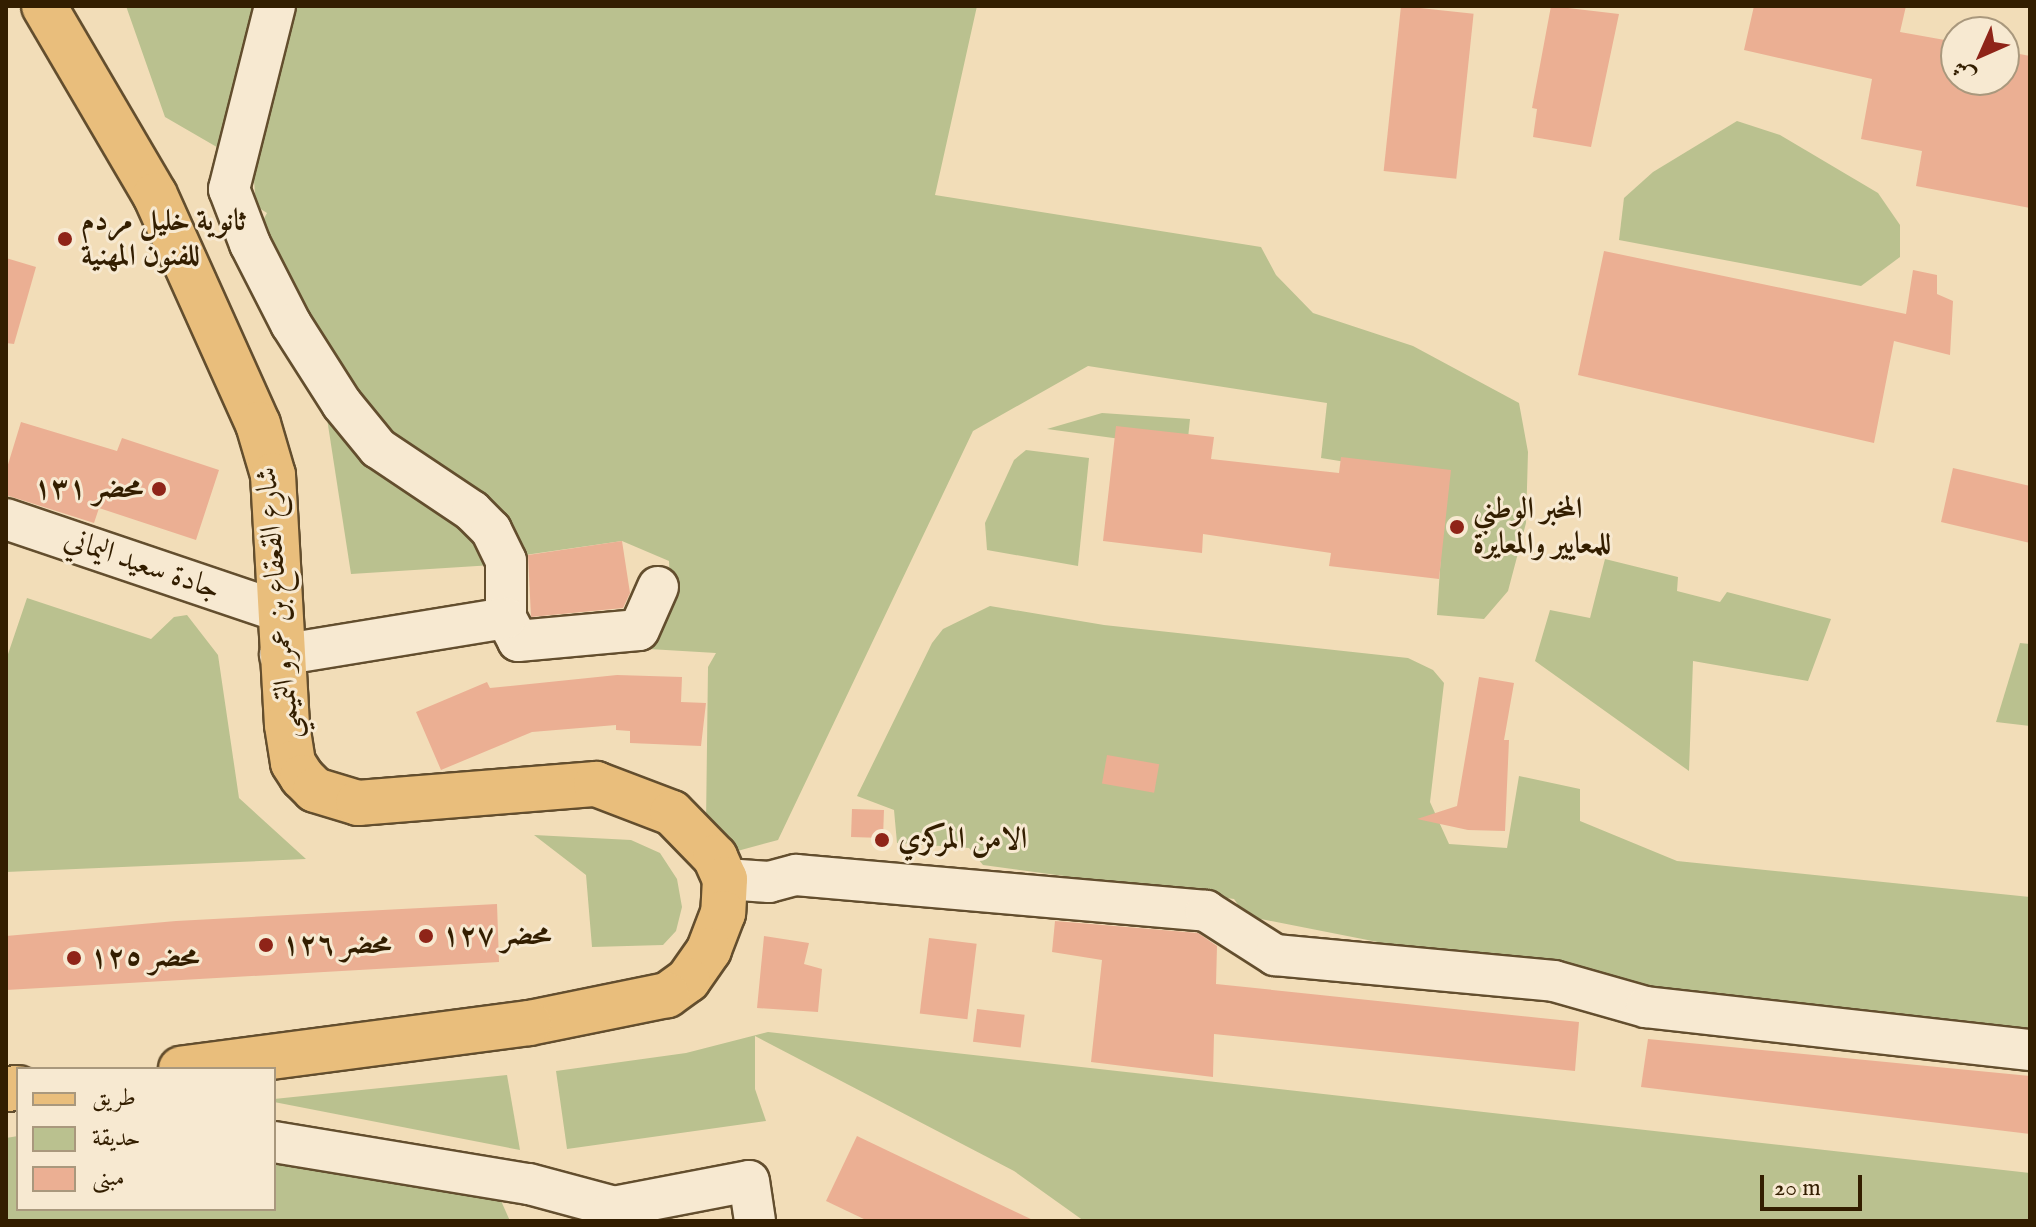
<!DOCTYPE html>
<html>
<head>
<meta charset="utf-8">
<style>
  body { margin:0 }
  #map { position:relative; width:2036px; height:1227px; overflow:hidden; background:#f2ddb8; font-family:"IM FELL English",Amiri,serif }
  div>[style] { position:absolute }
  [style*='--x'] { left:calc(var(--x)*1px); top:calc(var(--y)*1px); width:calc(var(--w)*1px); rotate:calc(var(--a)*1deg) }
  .green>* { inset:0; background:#bac18f }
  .building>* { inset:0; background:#ebaf93; transform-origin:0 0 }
  .roads { filter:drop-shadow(2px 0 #634e2e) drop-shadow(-2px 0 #634e2e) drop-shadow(0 2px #634e2e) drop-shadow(0 -2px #634e2e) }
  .minor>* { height:40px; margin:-20px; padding:0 20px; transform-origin:20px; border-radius:20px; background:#f7e9d1 }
  .major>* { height:44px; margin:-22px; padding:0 22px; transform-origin:22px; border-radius:22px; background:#e9be7c }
  .dots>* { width:22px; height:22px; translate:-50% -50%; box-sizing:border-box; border:4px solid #f7e9d1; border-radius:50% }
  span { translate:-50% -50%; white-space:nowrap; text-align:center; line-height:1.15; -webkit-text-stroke:6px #f7e9d1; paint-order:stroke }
  .poi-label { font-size:30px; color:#331e00; font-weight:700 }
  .left { translate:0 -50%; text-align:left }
  .right { translate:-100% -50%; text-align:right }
  .street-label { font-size:30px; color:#331e00 }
  .frame { position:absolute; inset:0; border:8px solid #331e00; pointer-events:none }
  .legend { position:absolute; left:16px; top:1067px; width:260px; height:144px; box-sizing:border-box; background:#f7e9d1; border:2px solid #a9987d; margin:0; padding:10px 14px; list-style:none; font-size:24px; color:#331e00 }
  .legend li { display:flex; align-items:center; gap:16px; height:40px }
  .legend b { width:40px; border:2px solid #a9987d }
  .north { position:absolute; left:1940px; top:16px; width:80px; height:80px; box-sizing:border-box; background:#f7e9d1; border:2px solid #a9987d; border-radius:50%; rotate:225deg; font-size:22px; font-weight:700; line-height:32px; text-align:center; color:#331e00 }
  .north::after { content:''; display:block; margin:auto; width:28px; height:36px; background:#8f2418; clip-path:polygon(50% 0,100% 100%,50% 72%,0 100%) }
  .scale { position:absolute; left:1760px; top:1175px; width:102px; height:36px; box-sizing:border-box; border:4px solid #331e00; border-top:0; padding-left:10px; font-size:24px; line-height:28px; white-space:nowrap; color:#331e00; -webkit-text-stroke:6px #f7e9d1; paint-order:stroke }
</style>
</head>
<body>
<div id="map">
  <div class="green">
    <div style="clip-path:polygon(126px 6px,977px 6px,935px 195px,1261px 247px,1276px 275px,1313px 313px,1413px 346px,1519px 403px,1528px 452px,1526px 523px,1508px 591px,1484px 619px,1437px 615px,1446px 478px,1321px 458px,1327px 403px,1088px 366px,973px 431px,778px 840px,730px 853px,706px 823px,708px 667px,716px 653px,649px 649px,671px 610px,669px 561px,622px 541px,518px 556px,386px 441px,280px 269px,262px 222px,267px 213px,256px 206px,253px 168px,165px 117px)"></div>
    <div style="clip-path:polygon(1737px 121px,1780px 135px,1878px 193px,1900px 225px,1900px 257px,1861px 286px,1619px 240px,1624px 198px,1653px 172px)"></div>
    <div style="clip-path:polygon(326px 412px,455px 517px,493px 565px,351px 574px)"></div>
    <div style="clip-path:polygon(1102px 413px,1190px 419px,1187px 448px,1047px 429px)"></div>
    <div style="clip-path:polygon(1026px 450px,1089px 458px,1078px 566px,987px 550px,985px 523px,1014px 460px)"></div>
    <div style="clip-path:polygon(1605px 559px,1678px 577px,1677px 591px,1720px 602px,1727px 592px,1831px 619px,1808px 681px,1693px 661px,1689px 771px,1535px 661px,1550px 610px,1590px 618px)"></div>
    <div style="clip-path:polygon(27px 598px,151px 639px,174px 617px,187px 615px,218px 655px,239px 798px,306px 859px,6px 872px,6px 660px)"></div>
    <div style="clip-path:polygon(990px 606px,1104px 625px,1408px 658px,1433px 670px,1444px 683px,1430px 802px,1449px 844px,1507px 848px,1519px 776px,1580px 789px,1580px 821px,1677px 861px,2030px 897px,2030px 1040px,1676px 1001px,1246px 916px,1234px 899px,983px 865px,969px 848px,897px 843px,894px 810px,857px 796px,932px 643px,943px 629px)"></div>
    <div style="clip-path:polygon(2020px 643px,2030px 644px,2030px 726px,1996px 722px)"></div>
    <div style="clip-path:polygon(534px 835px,631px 840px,660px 853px,677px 879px,682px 907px,676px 931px,663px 945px,592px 947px,586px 875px)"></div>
    <div style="clip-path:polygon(768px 1032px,2030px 1173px,2030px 1221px,1084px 1221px,1014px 1171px,755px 1036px,755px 1089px,766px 1121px,567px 1149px,556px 1071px,686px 1053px)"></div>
    <div style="clip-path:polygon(507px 1075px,520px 1150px,274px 1102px,274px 1099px)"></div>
    <div style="clip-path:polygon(18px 1136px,18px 1209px,274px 1209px,274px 1163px,474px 1187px,498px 1194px,510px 1221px,6px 1221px,6px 1138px)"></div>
  </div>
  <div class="building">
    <div style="left:1401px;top:6px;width:73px;height:166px;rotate:6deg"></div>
    <div style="clip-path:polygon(1551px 6px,1619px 14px,1591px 147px,1533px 137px,1537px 109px,1532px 108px)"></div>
    <div style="clip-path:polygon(1754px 6px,1906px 6px,1900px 32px,1956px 42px,1956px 80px,2004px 80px,2004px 51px,2030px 56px,2030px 208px,1916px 186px,1922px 151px,1861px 139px,1872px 79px,1744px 50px)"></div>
    <div style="clip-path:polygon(1604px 251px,1906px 314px,1913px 270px,1937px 275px,1937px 294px,1953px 301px,1950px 355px,1894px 341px,1874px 443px,1578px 375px)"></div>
    <div style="clip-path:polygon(6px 258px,36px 267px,14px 344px,6px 343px)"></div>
    <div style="clip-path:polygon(21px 422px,117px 451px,122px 438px,219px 470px,196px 540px,99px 508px,94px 523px,6px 495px,6px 471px)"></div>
    <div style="clip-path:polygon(1116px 426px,1214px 437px,1211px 459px,1339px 473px,1341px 457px,1451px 470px,1439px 579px,1329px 566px,1331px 553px,1203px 534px,1202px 553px,1103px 541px)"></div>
    <div style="clip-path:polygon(1953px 468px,2030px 486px,2030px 543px,1941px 522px)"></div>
    <div style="clip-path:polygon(622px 541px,630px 593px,623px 608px,531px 617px,528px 555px)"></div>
    <div style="clip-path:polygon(617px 675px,682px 677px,681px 702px,706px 703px,701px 746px,630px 743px,630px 731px,616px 730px,616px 725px,532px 732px,441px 770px,416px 712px,487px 682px,490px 688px)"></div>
    <div style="clip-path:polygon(1479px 677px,1514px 683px,1504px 740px,1509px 740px,1505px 831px,1468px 830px,1417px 819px,1457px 806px)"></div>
    <div style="left:1107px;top:755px;width:53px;height:29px;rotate:10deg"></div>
    <div style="left:852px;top:809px;width:32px;height:28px;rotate:2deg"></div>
    <div style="clip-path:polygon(497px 904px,499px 962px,6px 990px,6px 936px,176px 921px)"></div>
    <div style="clip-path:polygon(1055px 921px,1198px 933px,1217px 946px,1216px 984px,1579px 1022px,1575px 1071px,1214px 1034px,1213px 1077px,1091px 1062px,1102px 960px,1052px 952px)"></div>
    <div style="clip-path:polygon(764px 936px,809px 943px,804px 964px,822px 969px,818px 1012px,757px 1008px)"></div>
    <div style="left:929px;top:938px;width:48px;height:76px;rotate:7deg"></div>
    <div style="left:977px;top:1009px;width:48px;height:33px;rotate:7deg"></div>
    <div style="clip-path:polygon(1648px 1039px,2030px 1076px,2030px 1134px,1641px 1087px)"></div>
    <div style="clip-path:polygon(857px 1136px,1035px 1221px,868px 1221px,826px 1201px)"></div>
  </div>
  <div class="roads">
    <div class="minor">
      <div style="--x:275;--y:6;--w:189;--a:104.1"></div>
      <div style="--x:229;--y:189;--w:59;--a:69.1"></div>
      <div style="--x:250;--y:244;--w:90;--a:62.9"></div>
      <div style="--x:291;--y:324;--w:95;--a:57.5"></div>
      <div style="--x:342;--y:404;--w:57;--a:50.7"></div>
      <div style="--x:378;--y:448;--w:113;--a:33.8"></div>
      <div style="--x:472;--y:511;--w:27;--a:45"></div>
      <div style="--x:491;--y:530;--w:34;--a:64"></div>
      <div style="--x:506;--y:561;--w:57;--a:90"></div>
      <div style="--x:506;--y:618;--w:26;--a:62"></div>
      <div style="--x:518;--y:641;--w:121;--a:-5.2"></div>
      <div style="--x:639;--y:630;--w:47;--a:-66.2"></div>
      <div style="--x:6;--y:519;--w:287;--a:18.7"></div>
      <div style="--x:280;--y:655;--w:229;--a:-9.3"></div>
      <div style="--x:725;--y:879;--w:44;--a:3.9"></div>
      <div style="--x:769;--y:882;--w:28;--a:-15"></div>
      <div style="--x:796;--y:875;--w:412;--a:5"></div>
      <div style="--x:1206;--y:911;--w:82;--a:32.5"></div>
      <div style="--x:1275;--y:955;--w:280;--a:5.3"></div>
      <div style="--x:1554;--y:981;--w:96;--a:15.8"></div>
      <div style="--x:1646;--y:1007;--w:386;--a:6.4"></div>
      <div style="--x:274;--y:1142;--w:258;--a:9.4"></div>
      <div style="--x:529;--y:1184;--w:88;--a:15.1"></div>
      <div style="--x:614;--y:1207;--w:137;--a:-10.9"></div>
      <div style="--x:749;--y:1181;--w:40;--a:81.5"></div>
    </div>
    <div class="major">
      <div style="--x:44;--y:6;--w:219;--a:59.6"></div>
      <div style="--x:155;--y:195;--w:251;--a:65.8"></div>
      <div style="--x:258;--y:424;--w:53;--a:73.6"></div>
      <div style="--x:273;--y:475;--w:250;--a:86.8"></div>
      <div style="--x:287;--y:725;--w:38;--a:81"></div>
      <div style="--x:293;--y:763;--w:17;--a:57"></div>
      <div style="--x:302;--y:777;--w:18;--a:45"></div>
      <div style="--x:315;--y:790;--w:45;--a:16.8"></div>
      <div style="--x:358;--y:803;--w:239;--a:-4.6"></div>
      <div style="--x:596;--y:784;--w:81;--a:20.9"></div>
      <div style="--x:672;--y:813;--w:62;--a:45.7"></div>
      <div style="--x:715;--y:857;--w:24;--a:66"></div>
      <div style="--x:725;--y:879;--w:34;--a:93"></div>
      <div style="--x:723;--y:913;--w:40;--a:111"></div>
      <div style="--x:709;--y:950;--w:37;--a:125"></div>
      <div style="--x:688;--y:980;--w:26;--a:144"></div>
      <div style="--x:667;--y:995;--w:141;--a:168.5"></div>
      <div style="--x:529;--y:1023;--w:351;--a:172.5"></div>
      <div style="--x:6;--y:1089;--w:12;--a:-5"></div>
    </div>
  </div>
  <div class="dots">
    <div style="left:65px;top:239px;background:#8f2418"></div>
    <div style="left:159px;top:489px;background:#8f2418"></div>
    <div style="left:1457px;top:527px;background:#8f2418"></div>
    <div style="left:882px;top:840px;background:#8f2418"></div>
    <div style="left:426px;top:936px;background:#8f2418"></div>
    <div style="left:266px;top:945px;background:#8f2418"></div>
    <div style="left:74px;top:958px;background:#8f2418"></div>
  </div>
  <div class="poi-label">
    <span class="left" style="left:81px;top:239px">ثانوية خليل مردم<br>للفنون المهنية</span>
    <span class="right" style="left:143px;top:489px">محضر ١٣١</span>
    <span class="left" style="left:1473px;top:527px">المخبر الوطني<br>للمعايير والمعايرة</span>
    <span class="left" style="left:898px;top:840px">الامن المركزي</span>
    <span class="left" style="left:442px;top:936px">محضر ١٢٧</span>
    <span class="left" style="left:282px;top:945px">محضر ١٢٦</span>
    <span class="left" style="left:90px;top:958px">محضر ١٢٥</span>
  </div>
  <div class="street-label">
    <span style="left:142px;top:565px;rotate:19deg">جادة سعيد اليماني</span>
    <span style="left:279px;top:603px;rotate:-95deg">شارع القعقاع بن عمرو التميمي</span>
  </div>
  <div class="frame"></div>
  <ul class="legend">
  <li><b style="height:10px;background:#e9be7c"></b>طريق</li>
  <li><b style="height:22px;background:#bac18f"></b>حديقة</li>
  <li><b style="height:22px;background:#ebaf93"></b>مبنى</li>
  </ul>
  <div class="north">ش</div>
  <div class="scale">20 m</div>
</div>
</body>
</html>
